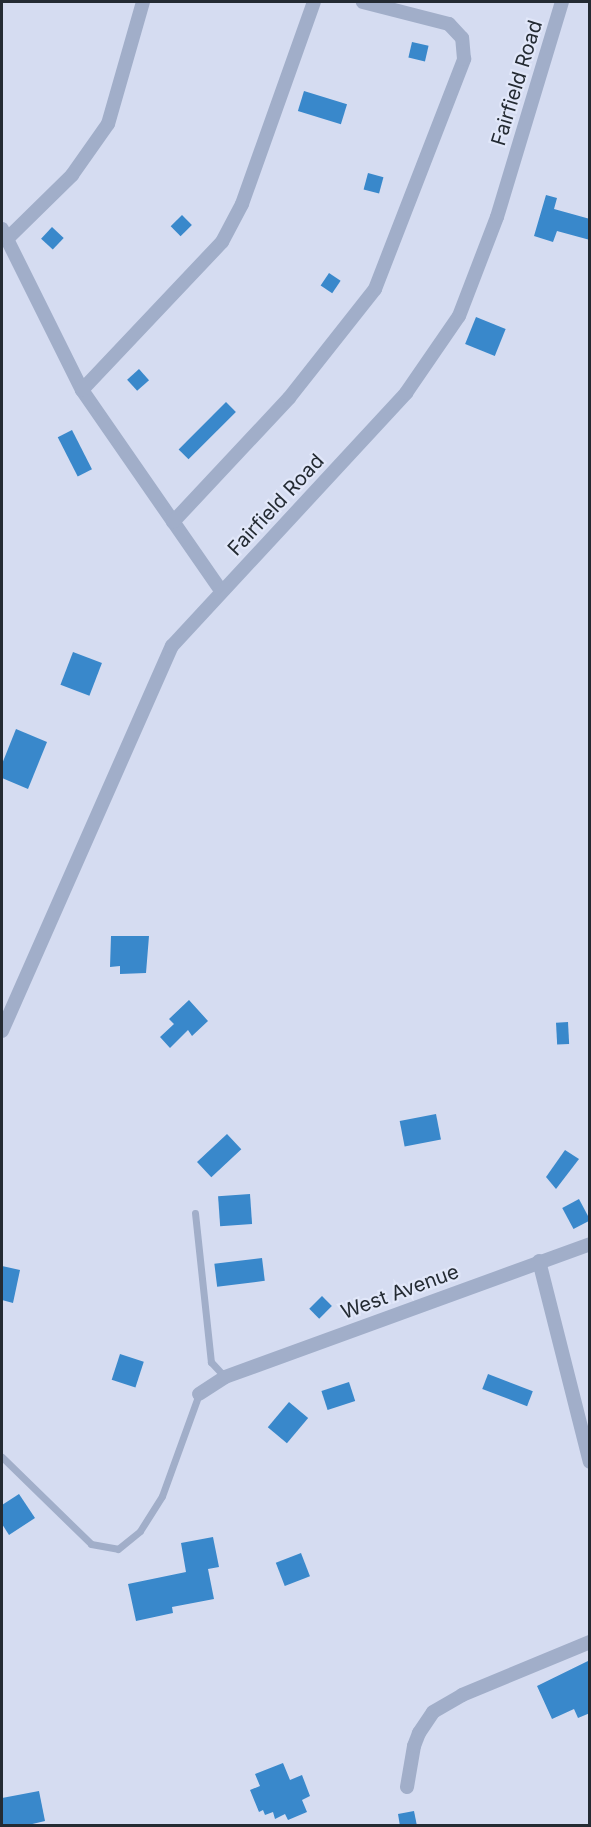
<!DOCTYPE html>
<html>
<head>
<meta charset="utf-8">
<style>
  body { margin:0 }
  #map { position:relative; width:591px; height:1827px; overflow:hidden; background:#d5dcf1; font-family:Inter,sans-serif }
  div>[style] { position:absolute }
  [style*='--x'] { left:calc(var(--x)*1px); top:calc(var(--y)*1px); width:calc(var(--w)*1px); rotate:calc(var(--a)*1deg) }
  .building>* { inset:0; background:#3988cb; transform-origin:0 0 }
  .lane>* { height:7px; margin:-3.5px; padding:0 3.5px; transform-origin:3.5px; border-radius:3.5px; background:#a1aec9 }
  .street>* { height:14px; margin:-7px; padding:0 7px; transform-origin:7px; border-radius:7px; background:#a1aec9 }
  span { translate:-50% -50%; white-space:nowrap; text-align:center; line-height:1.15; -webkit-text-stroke:4.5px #e1e7f9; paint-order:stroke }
  .street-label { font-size:20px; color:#242b33 }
  .frame { position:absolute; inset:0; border:3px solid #242b33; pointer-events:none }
</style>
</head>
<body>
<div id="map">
  <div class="building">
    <div style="left:412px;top:42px;width:17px;height:16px;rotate:13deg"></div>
    <div style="left:304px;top:91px;width:45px;height:21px;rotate:17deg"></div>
    <div style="left:368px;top:173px;width:16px;height:17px;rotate:15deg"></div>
    <div style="clip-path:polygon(546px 195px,557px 198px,554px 209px,590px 219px,590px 240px,557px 231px,553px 242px,534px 236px)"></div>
    <div style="left:182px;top:215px;width:14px;height:16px;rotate:45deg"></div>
    <div style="left:52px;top:227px;width:16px;height:16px;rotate:43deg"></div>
    <div style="left:329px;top:273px;width:14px;height:15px;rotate:34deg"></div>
    <div style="left:476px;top:317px;width:32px;height:29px;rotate:22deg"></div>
    <div style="left:139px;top:369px;width:15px;height:16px;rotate:48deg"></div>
    <div style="left:226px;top:402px;width:14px;height:67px;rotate:45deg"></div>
    <div style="left:72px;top:430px;width:44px;height:16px;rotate:63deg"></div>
    <div style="left:73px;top:652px;width:31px;height:35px;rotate:21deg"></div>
    <div style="clip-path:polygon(16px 729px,47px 742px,28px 789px,2px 778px,2px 764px)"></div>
    <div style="clip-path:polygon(111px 936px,149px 936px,146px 973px,120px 974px,120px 966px,110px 967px)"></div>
    <div style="clip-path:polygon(189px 1000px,208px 1021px,192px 1036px,188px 1030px,170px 1048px,160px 1037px,174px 1024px,169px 1019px)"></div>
    <div style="left:568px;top:1022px;width:22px;height:12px;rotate:87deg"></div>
    <div style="left:436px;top:1114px;width:26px;height:37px;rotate:79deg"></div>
    <div style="left:227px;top:1134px;width:21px;height:41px;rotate:47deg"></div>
    <div style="clip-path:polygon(565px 1150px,579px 1159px,556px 1189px,546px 1177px)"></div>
    <div style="left:250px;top:1194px;width:30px;height:32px;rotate:86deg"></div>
    <div style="left:579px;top:1199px;width:24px;height:19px;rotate:62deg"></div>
    <div style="left:262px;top:1258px;width:23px;height:48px;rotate:83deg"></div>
    <div style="clip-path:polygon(2px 1266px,20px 1270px,13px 1303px,2px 1300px)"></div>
    <div style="left:322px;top:1296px;width:14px;height:18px;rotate:45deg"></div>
    <div style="left:120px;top:1354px;width:25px;height:27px;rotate:18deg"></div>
    <div style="left:488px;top:1374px;width:48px;height:16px;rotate:21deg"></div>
    <div style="left:349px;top:1382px;width:20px;height:29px;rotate:72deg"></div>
    <div style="left:289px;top:1402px;width:25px;height:33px;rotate:40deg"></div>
    <div style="clip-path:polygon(19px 1494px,35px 1518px,9px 1535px,2px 1524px,2px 1505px)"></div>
    <div style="clip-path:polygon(213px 1537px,219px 1567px,208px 1569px,214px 1599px,172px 1607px,173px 1613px,136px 1621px,128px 1584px,186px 1572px,181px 1543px)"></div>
    <div style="left:301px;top:1553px;width:25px;height:27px;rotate:69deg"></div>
    <div style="clip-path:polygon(590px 1660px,590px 1713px,578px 1718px,574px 1709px,552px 1719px,537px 1686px)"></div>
    <div style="clip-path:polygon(283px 1763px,290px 1780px,302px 1775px,310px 1796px,302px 1800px,307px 1812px,288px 1820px,285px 1814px,275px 1819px,273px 1812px,265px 1815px,263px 1810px,259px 1812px,250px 1790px,260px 1786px,255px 1774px)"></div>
    <div style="clip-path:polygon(39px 1791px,45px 1821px,24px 1826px,2px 1826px,2px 1798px)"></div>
    <div style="clip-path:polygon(414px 1811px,417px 1826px,400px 1826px,398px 1814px)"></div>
  </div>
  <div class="lane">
    <div style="--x:195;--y:1213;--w:150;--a:83.9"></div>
    <div style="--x:211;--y:1362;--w:21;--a:47"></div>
    <div style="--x:2;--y:1457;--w:124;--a:44.3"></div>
    <div style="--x:91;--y:1544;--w:27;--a:10"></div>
    <div style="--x:118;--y:1549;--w:28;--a:-39"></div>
    <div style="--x:140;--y:1531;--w:41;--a:-57.8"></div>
    <div style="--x:162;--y:1496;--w:109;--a:-70.1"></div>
  </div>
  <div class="street">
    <div style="--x:2;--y:229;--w:180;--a:63.6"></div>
    <div style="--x:82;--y:390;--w:244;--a:55.3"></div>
    <div style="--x:8;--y:238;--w:90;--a:-44.5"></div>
    <div style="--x:72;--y:175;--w:62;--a:-54.8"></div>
    <div style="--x:108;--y:124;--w:127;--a:-74"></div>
    <div style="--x:82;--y:390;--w:204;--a:-46.6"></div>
    <div style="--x:222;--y:242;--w:43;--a:-62.2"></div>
    <div style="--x:242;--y:204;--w:214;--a:-70.4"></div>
    <div style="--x:173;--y:522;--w:170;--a:-46.9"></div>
    <div style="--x:289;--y:398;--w:139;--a:-51.7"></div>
    <div style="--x:375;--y:289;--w:247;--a:-68.8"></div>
    <div style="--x:464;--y:59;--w:21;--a:-95"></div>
    <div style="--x:462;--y:38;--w:19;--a:-133"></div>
    <div style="--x:449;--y:24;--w:89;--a:-165.7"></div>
    <div style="--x:2;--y:1031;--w:421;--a:-66.2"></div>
    <div style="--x:172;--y:646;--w:345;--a:-47.2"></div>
    <div style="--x:406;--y:393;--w:93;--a:-55.5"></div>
    <div style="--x:459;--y:316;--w:106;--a:-69"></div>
    <div style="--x:497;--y:217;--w:225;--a:-73.2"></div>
    <div style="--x:539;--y:1261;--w:207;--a:75.8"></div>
    <div style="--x:199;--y:1394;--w:31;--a:-33"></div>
    <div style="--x:225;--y:1377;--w:388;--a:-20"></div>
    <div style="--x:407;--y:1787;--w:42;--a:-80.3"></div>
    <div style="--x:414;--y:1746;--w:14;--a:-69"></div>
    <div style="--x:419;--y:1733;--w:25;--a:-56"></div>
    <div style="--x:433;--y:1712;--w:34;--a:-30"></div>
    <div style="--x:462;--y:1695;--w:139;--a:-22.5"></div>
  </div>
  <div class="street-label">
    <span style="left:517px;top:83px;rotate:-73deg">Fairfield Road</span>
    <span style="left:276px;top:505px;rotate:-47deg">Fairfield Road</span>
    <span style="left:400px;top:1292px;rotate:-20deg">West Avenue</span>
  </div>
  <div class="frame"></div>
</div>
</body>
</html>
